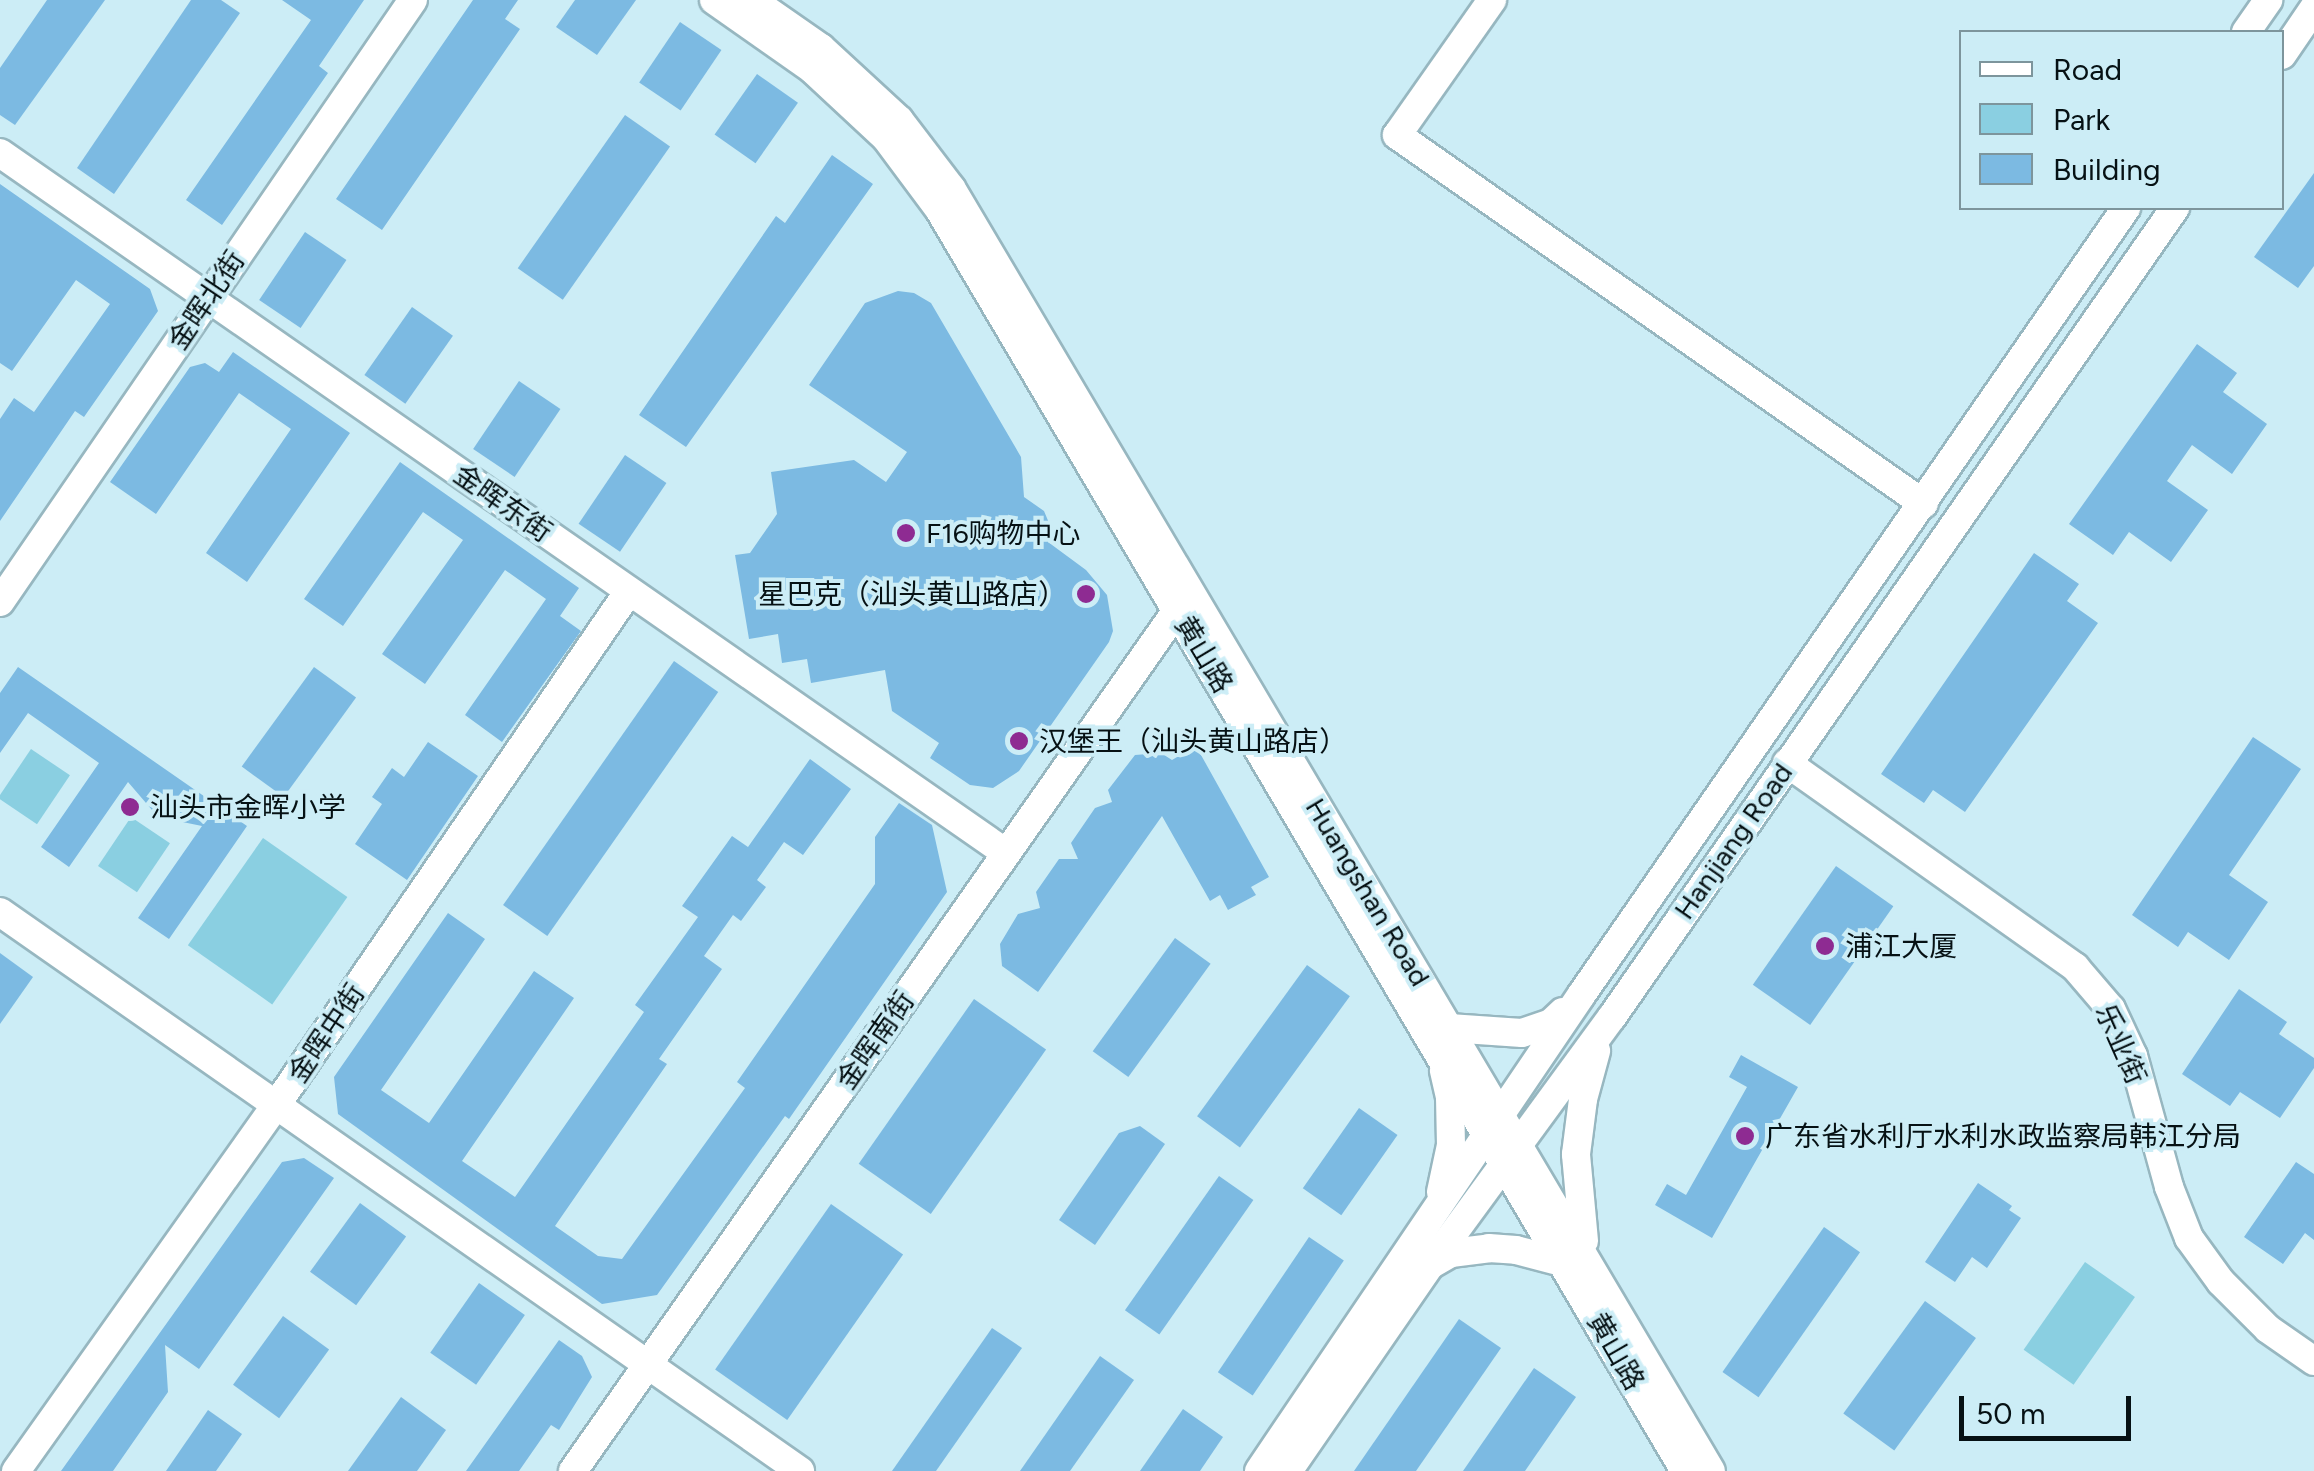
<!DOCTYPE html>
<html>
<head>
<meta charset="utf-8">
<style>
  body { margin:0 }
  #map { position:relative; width:2314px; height:1471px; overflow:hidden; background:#ccedf6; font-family:Figtree,"Noto Sans SC",sans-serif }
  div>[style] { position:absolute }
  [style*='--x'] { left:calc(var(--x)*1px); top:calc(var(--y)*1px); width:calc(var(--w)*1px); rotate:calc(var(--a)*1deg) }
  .green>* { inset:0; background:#8acfe1; transform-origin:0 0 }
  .building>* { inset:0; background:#7cbae2; transform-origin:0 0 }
  .roads { filter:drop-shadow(2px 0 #97b7c0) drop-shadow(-2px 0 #97b7c0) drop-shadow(0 2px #97b7c0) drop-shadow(0 -2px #97b7c0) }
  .minor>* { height:28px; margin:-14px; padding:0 14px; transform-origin:14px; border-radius:14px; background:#fff }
  .dots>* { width:28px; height:28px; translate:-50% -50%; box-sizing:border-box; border:5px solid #ccedf6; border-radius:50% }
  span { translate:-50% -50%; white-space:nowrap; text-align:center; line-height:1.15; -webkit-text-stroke:8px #ccedf6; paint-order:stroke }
  .street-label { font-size:28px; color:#061114 }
  .poi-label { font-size:28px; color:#061114 }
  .left { translate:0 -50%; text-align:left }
  .right { translate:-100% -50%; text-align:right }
  .legend { position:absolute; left:1959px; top:30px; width:325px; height:180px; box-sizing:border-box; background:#ccedf6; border:2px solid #7d959c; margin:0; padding:12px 18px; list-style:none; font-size:30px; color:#061114 }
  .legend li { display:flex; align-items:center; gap:20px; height:50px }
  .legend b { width:50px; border:2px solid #7d959c }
  .scale { position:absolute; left:1959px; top:1396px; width:172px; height:45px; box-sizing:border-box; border:5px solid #061114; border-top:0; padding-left:12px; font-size:30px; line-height:35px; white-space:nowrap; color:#061114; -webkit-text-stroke:8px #ccedf6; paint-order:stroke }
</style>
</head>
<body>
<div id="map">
  <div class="green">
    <div style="left:31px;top:749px;width:47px;height:59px;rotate:34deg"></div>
    <div style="left:131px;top:817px;width:47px;height:59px;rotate:34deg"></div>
    <div style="left:263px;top:838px;width:103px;height:131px;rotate:35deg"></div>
    <div style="left:2085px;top:1262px;width:61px;height:107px;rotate:35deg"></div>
  </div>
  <div class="building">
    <div style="clip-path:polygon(47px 0,105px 0,15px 125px,0 115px,0 68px)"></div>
    <div style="clip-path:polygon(191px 0,221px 0,240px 13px,114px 194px,77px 168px)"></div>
    <div style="clip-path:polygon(282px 0,364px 0,319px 66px,328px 73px,222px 225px,186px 200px,311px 20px)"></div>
    <div style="clip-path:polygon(473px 0,518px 0,505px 19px,520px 29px,382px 230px,336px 199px)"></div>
    <div style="clip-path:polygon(575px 0,636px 0,597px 55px,556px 27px)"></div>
    <div style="left:680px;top:22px;width:50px;height:73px;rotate:34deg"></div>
    <div style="left:757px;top:74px;width:50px;height:74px;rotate:35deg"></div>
    <div style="left:625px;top:115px;width:55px;height:187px;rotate:35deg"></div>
    <div style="clip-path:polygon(832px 155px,873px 184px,686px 447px,639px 415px,776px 216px,785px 223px)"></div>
    <div style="clip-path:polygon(2314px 173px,2314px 266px,2298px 288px,2254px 257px)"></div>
    <div style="clip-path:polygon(0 184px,150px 289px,158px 311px,84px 417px,75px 411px,0 521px,0 419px,14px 398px,34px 412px,110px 304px,76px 280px,12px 371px,0 363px)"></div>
    <div style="left:305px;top:232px;width:50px;height:82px;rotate:34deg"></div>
    <div style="clip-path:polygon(898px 291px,914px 293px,931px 303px,1021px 457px,1024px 497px,1044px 511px,1049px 523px,1048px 542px,1086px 570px,1107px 595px,1113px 631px,1109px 642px,1019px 771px,993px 788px,970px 785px,930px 758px,939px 743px,892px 711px,885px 670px,811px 683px,807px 659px,782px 663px,778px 634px,749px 639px,735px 555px,750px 553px,777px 514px,771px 472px,854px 460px,886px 482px,907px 452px,809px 385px,865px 303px)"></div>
    <div style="left:412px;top:307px;width:50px;height:83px;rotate:35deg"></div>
    <div style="clip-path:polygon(2197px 344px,2237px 373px,2223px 392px,2267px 424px,2232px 474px,2192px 445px,2167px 481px,2208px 510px,2171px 562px,2129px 532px,2113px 555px,2069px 524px)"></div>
    <div style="clip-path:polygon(233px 352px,350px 433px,247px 582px,206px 553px,291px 429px,239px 393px,156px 514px,110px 482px,190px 367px,205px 363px,219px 372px)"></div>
    <div style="left:519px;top:381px;width:50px;height:82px;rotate:34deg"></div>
    <div style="left:625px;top:455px;width:50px;height:83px;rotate:34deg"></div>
    <div style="clip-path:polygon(400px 462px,579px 588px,560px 616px,581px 631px,502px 742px,465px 715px,546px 599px,505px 570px,425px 684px,382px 654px,463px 540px,423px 512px,343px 626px,304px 599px)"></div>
    <div style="clip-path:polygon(2034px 553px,2079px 584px,2067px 601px,2098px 623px,1965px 812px,1933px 790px,1924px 803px,1881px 774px)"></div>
    <div style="left:674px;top:661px;width:54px;height:298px;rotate:35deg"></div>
    <div style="clip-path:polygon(18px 667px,247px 826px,169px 939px,138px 918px,202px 826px,158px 817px,128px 782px,69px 867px,41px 847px,99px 763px,28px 713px,0 753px,0 693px)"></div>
    <div style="left:314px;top:667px;width:52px;height:123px;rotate:36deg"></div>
    <div style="clip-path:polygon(2253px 737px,2301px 769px,2229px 875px,2268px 902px,2229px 960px,2188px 932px,2178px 947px,2132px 915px)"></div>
    <div style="clip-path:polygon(428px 742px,478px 776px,407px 880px,355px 844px,382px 804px,372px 797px,392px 768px,404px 777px)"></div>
    <div style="clip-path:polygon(1196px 746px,1269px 877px,1251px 887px,1256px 895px,1228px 910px,1220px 895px,1210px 901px,1162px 816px,1038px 992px,1002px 966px,1000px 944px,1018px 914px,1040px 908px,1036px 892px,1059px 859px,1078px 859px,1071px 843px,1095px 808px,1112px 802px,1108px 790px,1135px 755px,1161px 753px,1172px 760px)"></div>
    <div style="clip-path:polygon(810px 759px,851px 789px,803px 855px,784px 842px,757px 880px,766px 887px,741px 921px,733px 915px,704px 956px,722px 969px,659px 1059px,667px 1064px,555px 1226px,598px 1256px,622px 1259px,745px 1088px,737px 1082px,875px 884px,875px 837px,899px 803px,932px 825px,947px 892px,789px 1119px,785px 1116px,657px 1295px,602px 1304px,338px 1114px,334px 1077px,448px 913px,485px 939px,381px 1090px,429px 1123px,534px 971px,574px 998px,462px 1161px,515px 1197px,644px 1012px,635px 1005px,698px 917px,682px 906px,732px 836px,748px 847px)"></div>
    <div style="left:1836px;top:866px;width:70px;height:145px;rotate:35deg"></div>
    <div style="left:1175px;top:938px;width:44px;height:140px;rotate:36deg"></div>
    <div style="clip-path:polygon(0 953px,33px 977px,0 1024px)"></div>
    <div style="left:1307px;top:965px;width:53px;height:187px;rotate:36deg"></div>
    <div style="clip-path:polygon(2239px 989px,2287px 1022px,2279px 1034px,2314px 1058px,2314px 1068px,2280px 1118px,2240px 1092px,2230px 1106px,2182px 1074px)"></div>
    <div style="left:974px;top:999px;width:88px;height:201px;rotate:35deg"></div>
    <div style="clip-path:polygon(1741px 1055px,1798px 1087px,1712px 1238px,1655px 1205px,1667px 1184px,1686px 1195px,1747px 1087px,1729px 1077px)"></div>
    <div style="left:1359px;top:1108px;width:47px;height:98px;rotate:35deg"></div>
    <div style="clip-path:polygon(1140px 1126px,1165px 1144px,1095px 1245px,1059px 1220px,1119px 1133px)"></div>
    <div style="clip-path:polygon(304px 1158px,334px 1178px,199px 1369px,165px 1345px,168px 1392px,113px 1471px,61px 1471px,282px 1162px)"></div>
    <div style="clip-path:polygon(2296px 1162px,2314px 1174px,2314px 1240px,2305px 1233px,2283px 1264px,2244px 1237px)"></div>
    <div style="left:1219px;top:1176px;width:42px;height:164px;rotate:35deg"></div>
    <div style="clip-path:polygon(1978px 1183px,2012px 1206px,2009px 1210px,2021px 1218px,1987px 1268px,1972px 1257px,1955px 1282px,1925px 1262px)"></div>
    <div style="left:360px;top:1203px;width:57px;height:85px;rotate:36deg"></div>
    <div style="left:831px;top:1204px;width:88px;height:202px;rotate:35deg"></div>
    <div style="left:1824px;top:1227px;width:44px;height:177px;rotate:35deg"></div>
    <div style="left:1309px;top:1237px;width:42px;height:163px;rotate:34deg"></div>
    <div style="left:479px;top:1283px;width:56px;height:85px;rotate:35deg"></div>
    <div style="left:1925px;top:1301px;width:63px;height:139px;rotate:36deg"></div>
    <div style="left:283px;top:1316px;width:57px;height:85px;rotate:36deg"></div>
    <div style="clip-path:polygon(1459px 1319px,1501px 1348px,1416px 1471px,1354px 1471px)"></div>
    <div style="clip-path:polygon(992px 1328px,1022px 1348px,936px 1471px,892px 1471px)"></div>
    <div style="clip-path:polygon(559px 1340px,582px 1356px,592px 1377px,559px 1430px,551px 1425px,519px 1471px,466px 1471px)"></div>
    <div style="clip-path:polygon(1100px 1356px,1134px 1380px,1070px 1471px,1020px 1471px)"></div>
    <div style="clip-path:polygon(1534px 1368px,1576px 1397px,1525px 1471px,1463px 1471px)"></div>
    <div style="clip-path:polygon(401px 1397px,446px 1430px,417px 1471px,348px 1471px)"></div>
    <div style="clip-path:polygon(1183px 1409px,1223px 1437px,1200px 1471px,1140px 1471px)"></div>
    <div style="clip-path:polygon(208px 1410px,242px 1434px,216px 1471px,166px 1471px)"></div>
  </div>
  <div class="roads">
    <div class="minor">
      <div style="--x:714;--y:0;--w:120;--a:35.1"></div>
      <div style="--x:812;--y:69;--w:101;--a:43"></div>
      <div style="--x:886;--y:138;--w:89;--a:53.3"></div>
      <div style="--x:939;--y:209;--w:1466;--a:59.41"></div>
      <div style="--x:752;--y:0;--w:84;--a:34.8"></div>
      <div style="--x:821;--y:48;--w:106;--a:42.7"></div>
      <div style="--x:899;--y:120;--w:86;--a:52.6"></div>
      <div style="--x:951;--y:188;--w:1491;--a:59.36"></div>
      <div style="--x:1492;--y:0;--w:165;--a:125.1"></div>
      <div style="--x:1397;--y:135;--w:643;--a:35"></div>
      <div style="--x:2246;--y:32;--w:39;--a:-55"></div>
      <div style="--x:2282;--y:55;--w:57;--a:-55.8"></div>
      <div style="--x:0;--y:153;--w:1226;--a:34.83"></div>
      <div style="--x:0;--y:602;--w:730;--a:-55.55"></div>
      <div style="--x:1787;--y:763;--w:353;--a:35.3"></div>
      <div style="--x:2075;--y:967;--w:55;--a:49.4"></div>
      <div style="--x:2111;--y:1009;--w:52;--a:64.9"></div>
      <div style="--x:2133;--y:1056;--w:136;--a:74.6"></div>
      <div style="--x:2169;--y:1187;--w:55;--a:68.6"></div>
      <div style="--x:2189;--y:1238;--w:54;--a:54"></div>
      <div style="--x:2221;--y:1282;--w:66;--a:45"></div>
      <div style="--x:2268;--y:1329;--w:56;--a:34.8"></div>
      <div style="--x:0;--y:912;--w:976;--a:34.94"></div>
      <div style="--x:1449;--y:1028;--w:73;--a:3.9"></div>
      <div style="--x:1522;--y:1033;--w:31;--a:-19"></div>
      <div style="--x:1551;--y:1023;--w:16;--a:-43"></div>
      <div style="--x:1441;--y:1192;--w:48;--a:-78"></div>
      <div style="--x:1451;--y:1145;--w:48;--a:-91.2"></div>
      <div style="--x:1450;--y:1097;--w:27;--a:-103"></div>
      <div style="--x:1584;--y:1241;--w:87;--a:-95.3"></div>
      <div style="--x:1576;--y:1154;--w:55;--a:-82.7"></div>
      <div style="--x:1583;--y:1099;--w:50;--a:-74.8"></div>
      <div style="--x:1432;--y:1264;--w:22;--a:-30"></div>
      <div style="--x:1451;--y:1253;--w:38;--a:-7"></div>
      <div style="--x:1489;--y:1248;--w:27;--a:4"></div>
      <div style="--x:1516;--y:1250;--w:52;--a:14.6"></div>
      <div style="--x:16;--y:1471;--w:450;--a:-54.6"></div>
      <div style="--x:277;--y:1104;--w:622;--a:-55.54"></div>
      <div style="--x:573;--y:1471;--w:1053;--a:-54.94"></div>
      <div style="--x:1259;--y:1471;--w:576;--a:-55.9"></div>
      <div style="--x:1582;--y:994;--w:956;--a:-55.31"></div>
      <div style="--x:1288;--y:1471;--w:252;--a:-55.4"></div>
      <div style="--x:1431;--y:1264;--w:306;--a:-53.8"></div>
      <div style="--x:1612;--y:1017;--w:986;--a:-55.17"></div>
    </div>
  </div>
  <div class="dots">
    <div style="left:906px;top:533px;background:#8e2b92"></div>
    <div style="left:1086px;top:594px;background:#8e2b92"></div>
    <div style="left:1019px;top:741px;background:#8e2b92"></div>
    <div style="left:130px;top:807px;background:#8e2b92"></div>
    <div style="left:1825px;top:946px;background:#8e2b92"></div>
    <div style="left:1745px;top:1136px;background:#8e2b92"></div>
  </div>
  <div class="street-label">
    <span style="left:206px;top:300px;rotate:-56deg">金晖北街</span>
    <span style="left:503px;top:503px;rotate:35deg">金晖东街</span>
    <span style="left:1204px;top:654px;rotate:59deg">黄山路</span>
    <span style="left:1733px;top:841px;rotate:-55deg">Hanjiang Road</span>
    <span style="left:1368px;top:892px;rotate:59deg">Huangshan Road</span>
    <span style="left:326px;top:1033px;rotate:-56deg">金晖中街</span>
    <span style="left:875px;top:1040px;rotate:-55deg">金晖南街</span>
    <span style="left:2121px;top:1044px;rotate:66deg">乐业街</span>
    <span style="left:1616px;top:1351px;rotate:60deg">黄山路</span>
  </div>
  <div class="poi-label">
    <span class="left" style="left:926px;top:533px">F16购物中心</span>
    <span class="right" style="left:1066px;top:594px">星巴克（汕头黄山路店）</span>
    <span class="left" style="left:1039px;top:741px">汉堡王（汕头黄山路店）</span>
    <span class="left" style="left:150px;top:807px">汕头市金晖小学</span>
    <span class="left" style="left:1845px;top:946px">浦江大厦</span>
    <span class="left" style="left:1765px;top:1136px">广东省水利厅水利水政监察局韩江分局</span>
  </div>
  <ul class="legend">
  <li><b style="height:12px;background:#fff"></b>Road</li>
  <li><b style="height:28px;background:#8acfe1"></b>Park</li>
  <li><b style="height:28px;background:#7cbae2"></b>Building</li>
  </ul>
  <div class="scale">50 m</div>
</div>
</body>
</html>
